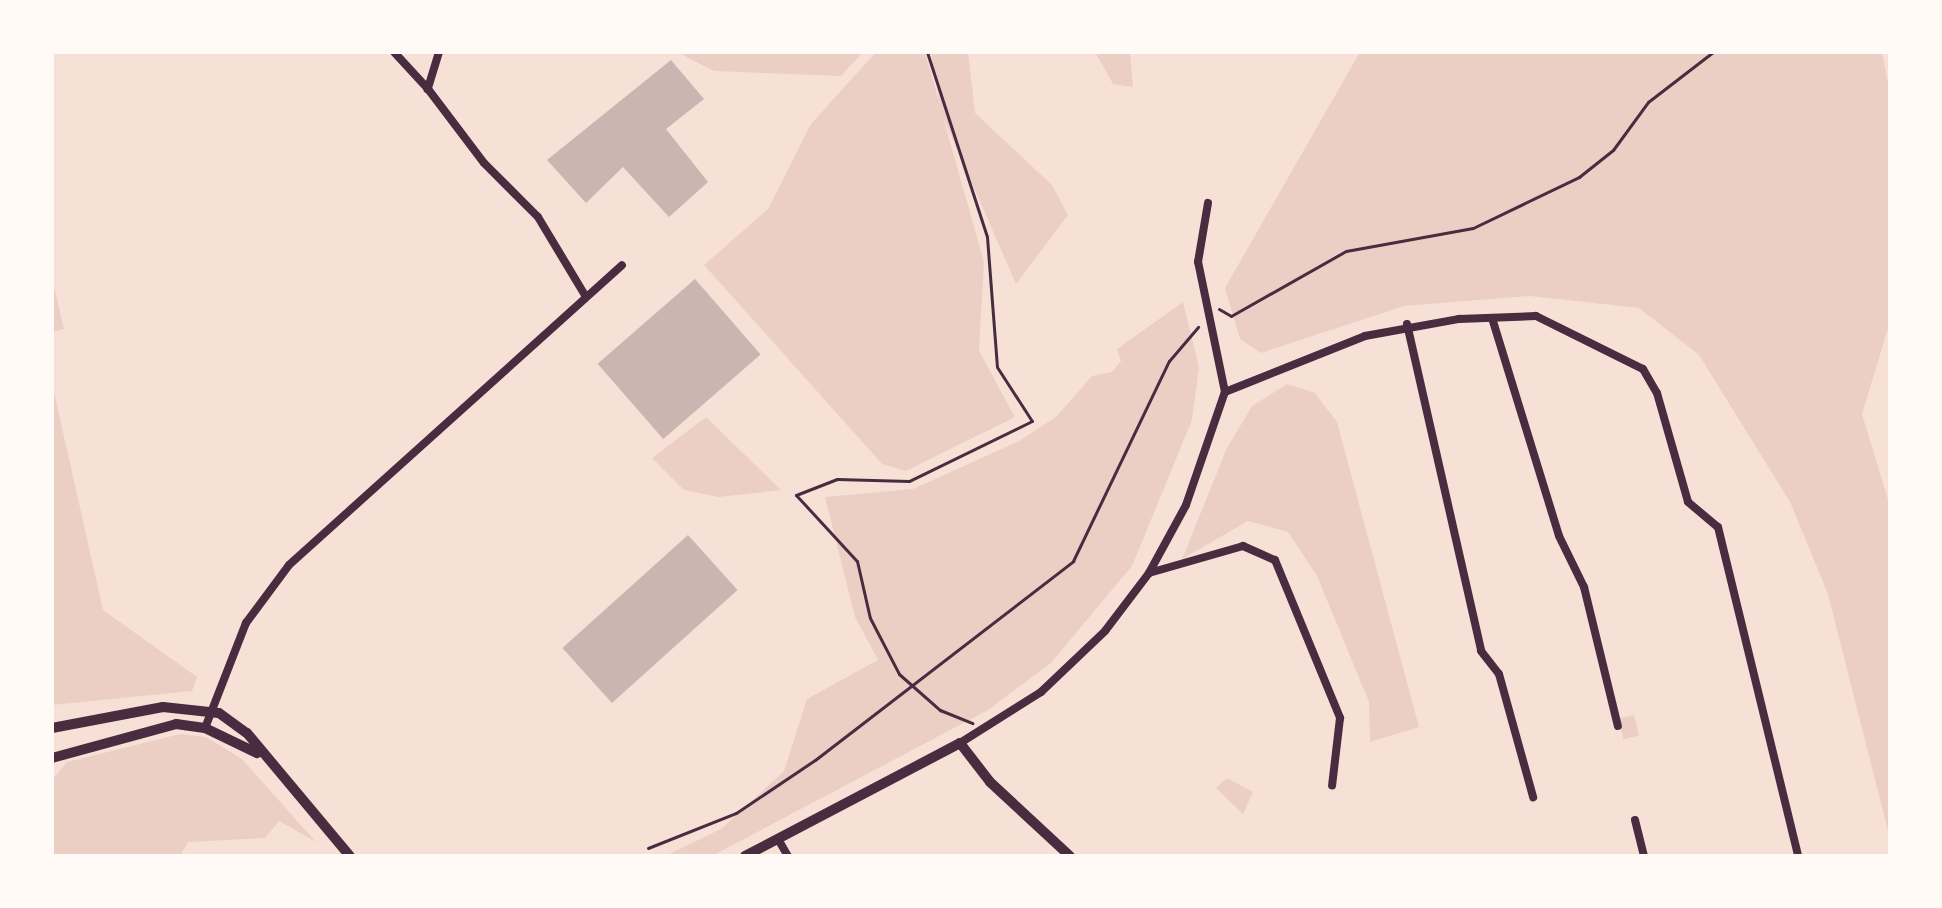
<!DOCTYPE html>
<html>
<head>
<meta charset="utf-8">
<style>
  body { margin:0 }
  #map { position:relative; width:1942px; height:908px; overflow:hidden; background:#f7e1d7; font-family:"Fira Sans Condensed",sans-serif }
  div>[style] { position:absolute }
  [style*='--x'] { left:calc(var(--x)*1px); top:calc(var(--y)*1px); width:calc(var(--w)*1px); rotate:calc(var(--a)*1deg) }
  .green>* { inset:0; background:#ebcfc5; transform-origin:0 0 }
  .building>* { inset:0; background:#ccb4b1; transform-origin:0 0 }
  .path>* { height:3px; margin:-1.5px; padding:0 1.5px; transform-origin:1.5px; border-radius:1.5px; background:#4a2c40 }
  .minor>* { height:8px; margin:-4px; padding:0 4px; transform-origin:4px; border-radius:4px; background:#4a2c40 }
  .tertiary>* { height:10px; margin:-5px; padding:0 5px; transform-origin:5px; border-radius:5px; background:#4a2c40 }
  span { translate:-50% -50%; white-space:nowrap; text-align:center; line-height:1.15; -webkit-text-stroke:8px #fffaf5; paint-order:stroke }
  .frame { position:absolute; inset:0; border:54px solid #fffaf5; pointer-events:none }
</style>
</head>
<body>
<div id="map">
  <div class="green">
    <div style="clip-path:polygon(677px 52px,863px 52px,841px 76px,714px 71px)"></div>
    <div style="clip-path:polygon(876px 52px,925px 52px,940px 105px,931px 52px,968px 52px,975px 113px,1052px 185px,1068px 215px,1016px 284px,943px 117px,984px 262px,979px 351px,1015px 417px,906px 471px,882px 464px,704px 265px,768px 209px,811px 124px)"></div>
    <div style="clip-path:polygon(1095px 52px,1130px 52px,1133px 87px,1113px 84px)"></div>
    <div style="clip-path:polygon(1360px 52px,1882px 52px,1890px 94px,1890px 322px,1862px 414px,1890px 506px,1890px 839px,1828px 594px,1790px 502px,1699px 355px,1639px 308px,1530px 296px,1404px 306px,1261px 353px,1240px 339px,1225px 288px)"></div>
    <div style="clip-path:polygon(52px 278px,64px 329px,52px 332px)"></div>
    <div style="clip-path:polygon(1183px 302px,1199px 367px,1192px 420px,1132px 566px,1051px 663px,988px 710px,712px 856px,665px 856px,721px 829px,784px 771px,807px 699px,878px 660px,855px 617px,825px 497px,913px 489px,1019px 441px,1056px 417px,1092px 376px,1112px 372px,1121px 361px,1117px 349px)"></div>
    <div style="clip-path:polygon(52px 383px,103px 610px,197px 677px,192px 691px,52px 705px)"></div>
    <div style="clip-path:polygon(1287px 384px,1315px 393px,1337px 422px,1419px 727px,1370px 742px,1369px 702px,1317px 576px,1288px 532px,1248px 521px,1182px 559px,1227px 448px,1252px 406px)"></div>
    <div style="clip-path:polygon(706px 417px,781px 490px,718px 497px,684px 490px,652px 458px)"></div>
    <div style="left:1634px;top:715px;width:21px;height:16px;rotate:76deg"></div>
    <div style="clip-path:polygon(180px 734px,206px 737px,242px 759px,316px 842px,279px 821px,265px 838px,188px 842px,180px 856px,52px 856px,52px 780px,67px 762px)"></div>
    <div style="clip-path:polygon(1227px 778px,1253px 792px,1243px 814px,1216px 788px)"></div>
  </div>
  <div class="building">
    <div style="clip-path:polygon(671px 60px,704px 99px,666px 129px,708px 182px,669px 217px,623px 167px,586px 203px,547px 160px)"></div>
    <div style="left:695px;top:279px;width:100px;height:129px;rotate:49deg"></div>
    <div style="left:688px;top:535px;width:74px;height:169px;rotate:48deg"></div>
  </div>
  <div class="path">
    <div style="--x:927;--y:52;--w:194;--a:72"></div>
    <div style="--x:987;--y:237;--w:130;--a:85.6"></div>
    <div style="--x:997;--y:367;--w:64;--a:57.1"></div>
    <div style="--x:1032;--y:421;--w:137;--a:154"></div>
    <div style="--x:909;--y:481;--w:72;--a:-178.4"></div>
    <div style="--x:837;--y:479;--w:44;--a:158.7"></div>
    <div style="--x:796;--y:495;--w:90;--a:47.3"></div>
    <div style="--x:857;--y:561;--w:58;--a:77.2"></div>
    <div style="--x:870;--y:618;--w:63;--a:62.6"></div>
    <div style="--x:899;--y:674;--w:55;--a:41.3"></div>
    <div style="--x:940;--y:710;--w:35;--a:22"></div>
    <div style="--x:1219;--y:309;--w:14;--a:30"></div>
    <div style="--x:1231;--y:316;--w:132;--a:-29.5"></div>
    <div style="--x:1346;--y:251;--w:129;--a:-10.3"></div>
    <div style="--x:1473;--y:228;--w:118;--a:-25.7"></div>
    <div style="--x:1579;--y:177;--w:43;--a:-38.5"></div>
    <div style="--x:1613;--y:150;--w:59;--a:-53.9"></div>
    <div style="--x:1648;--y:102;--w:82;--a:-37.6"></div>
    <div style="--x:648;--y:848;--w:95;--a:-21.7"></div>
    <div style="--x:736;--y:813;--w:95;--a:-33.9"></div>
    <div style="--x:815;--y:760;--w:326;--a:-37.6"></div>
    <div style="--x:1073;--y:561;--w:222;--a:-64.4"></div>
    <div style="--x:1169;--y:361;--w:45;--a:-49.5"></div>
  </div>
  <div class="minor">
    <div style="--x:394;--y:52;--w:50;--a:47.4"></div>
    <div style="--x:439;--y:52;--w:39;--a:107"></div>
    <div style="--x:428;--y:89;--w:93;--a:52.9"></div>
    <div style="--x:484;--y:163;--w:76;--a:45"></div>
    <div style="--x:538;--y:217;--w:93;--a:59"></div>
    <div style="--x:1492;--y:318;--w:228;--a:72.9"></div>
    <div style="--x:1559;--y:536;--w:57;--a:63.9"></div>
    <div style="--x:1584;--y:587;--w:143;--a:76.3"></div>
    <div style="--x:1407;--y:324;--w:335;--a:77.2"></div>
    <div style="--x:1481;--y:651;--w:29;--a:52"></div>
    <div style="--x:1499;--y:674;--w:128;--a:74.5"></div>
    <div style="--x:1225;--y:392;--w:151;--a:-21.8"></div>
    <div style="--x:1365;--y:336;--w:96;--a:-10.3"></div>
    <div style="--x:1459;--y:319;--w:77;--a:-2.2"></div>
    <div style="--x:1536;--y:316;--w:119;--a:26.4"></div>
    <div style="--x:1643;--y:369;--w:28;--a:60"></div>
    <div style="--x:1657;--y:393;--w:113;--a:74.1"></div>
    <div style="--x:1688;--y:502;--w:39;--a:40"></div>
    <div style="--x:1718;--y:527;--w:339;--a:76.3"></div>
    <div style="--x:1149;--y:573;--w:98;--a:-16"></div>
    <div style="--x:1243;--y:546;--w:35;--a:24"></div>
    <div style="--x:1275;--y:560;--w:171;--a:67.6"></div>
    <div style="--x:1340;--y:718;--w:68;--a:96.7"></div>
    <div style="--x:205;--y:728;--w:113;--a:-68.7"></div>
    <div style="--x:246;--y:623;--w:72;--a:-53.4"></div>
    <div style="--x:289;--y:565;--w:448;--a:-42"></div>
    <div style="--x:960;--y:743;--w:96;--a:-32.2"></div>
    <div style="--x:1041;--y:692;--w:88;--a:-43.6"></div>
    <div style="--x:1105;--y:631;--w:73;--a:-52.8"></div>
    <div style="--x:1149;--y:573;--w:77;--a:-61.4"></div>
    <div style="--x:1186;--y:505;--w:120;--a:-71"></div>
    <div style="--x:1225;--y:392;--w:133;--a:-101.7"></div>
    <div style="--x:1198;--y:262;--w:60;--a:-80.4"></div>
    <div style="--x:1635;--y:820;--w:37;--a:76"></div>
    <div style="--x:778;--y:839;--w:20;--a:60"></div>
  </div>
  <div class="tertiary">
    <div style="--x:52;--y:728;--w:113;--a:-10.7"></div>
    <div style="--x:163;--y:707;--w:56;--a:6.1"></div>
    <div style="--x:219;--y:713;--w:34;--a:36"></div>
    <div style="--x:247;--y:733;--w:160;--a:50.1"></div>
    <div style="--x:52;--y:758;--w:129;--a:-15.3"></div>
    <div style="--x:176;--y:724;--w:29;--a:8"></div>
    <div style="--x:205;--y:728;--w:58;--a:25.7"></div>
    <div style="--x:745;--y:856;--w:243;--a:-27.7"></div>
    <div style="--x:960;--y:743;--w:49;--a:52.4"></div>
    <div style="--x:990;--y:782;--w:109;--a:42.8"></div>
  </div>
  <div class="frame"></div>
</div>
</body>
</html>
